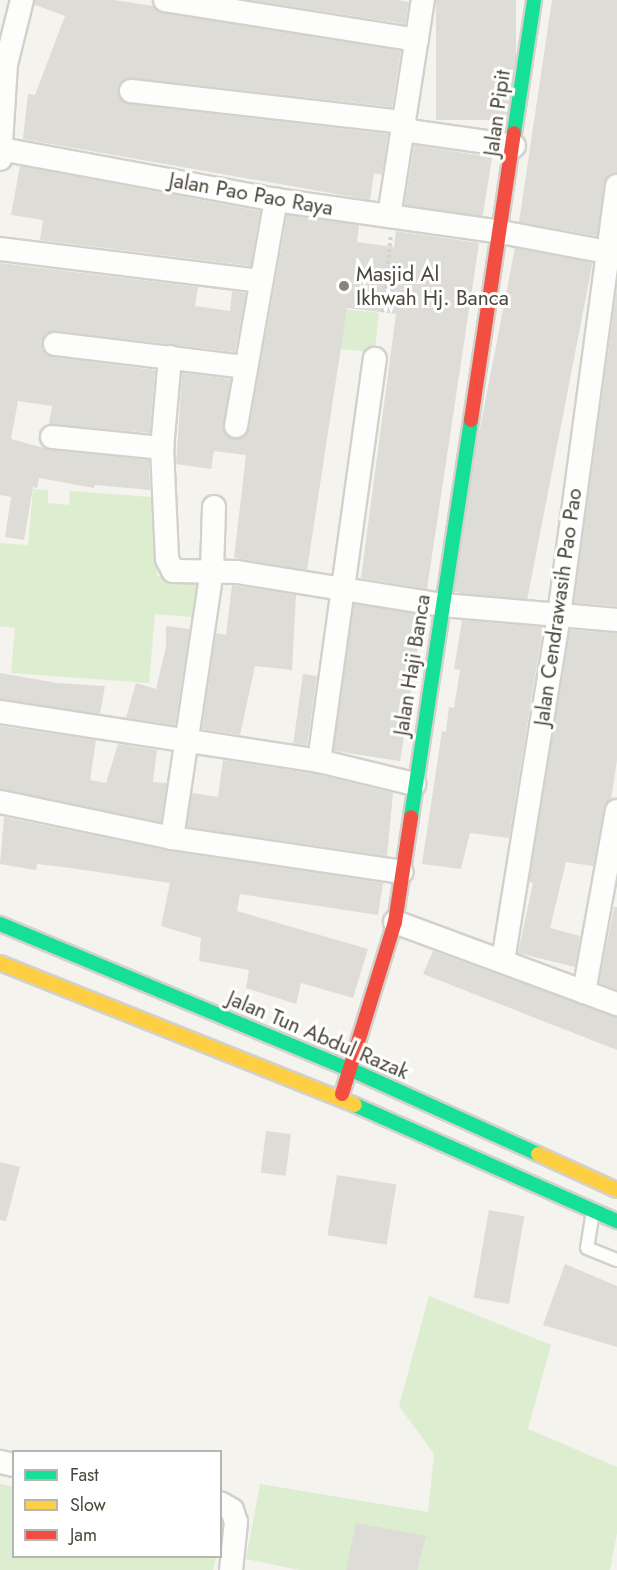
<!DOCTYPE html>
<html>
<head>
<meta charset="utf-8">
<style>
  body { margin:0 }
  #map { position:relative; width:617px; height:1570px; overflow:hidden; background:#f4f3ee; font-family:Jost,sans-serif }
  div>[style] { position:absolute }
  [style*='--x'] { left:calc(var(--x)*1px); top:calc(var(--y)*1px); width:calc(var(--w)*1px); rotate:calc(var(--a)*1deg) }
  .green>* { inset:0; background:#ddedcf; transform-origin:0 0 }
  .building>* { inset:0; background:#dddcd6; transform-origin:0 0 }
  .path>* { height:4px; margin-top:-2px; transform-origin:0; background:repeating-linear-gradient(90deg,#d3d2cc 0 3px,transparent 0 6px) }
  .roads { filter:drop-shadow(2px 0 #d2d1cb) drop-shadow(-2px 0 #d2d1cb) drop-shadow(0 2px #d2d1cb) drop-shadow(0 -2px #d2d1cb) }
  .lane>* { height:12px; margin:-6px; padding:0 6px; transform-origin:6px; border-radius:6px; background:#fdfdfc }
  .street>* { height:22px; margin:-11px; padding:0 11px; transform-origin:11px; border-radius:11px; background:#fdfdfc }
  .fast>* { height:14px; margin:-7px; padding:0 7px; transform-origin:7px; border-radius:7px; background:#16e098 }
  .slow>* { height:14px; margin:-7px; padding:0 7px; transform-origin:7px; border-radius:7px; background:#ffcf43 }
  .jam>* { height:14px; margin:-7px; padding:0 7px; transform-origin:7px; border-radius:7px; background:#f24e42 }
  .dots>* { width:16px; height:16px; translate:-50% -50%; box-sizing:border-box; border:3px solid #fff; border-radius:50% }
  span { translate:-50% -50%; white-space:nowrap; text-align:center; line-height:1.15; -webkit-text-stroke:6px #fff; paint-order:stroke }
  .street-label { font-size:21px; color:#4a4639 }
  .poi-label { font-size:21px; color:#4a4639 }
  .left { translate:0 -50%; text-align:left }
  .legend { position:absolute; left:12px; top:1450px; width:210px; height:108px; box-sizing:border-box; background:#fff; border:2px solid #b7b5b0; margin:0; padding:8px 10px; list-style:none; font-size:18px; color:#4a4639 }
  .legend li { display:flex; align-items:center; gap:12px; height:30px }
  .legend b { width:30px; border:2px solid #b7b5b0 }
</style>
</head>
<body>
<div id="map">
  <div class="green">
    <div style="left:343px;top:309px;width:36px;height:40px;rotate:6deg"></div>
    <div style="clip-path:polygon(33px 489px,48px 490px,48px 503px,69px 505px,70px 491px,163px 498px,157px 576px,206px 580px,203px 618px,155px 614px,149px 683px,11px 673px,15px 628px,0 626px,0 543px,28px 545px)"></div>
    <div style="clip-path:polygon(429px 1296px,551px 1345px,528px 1429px,617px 1467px,617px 1533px,610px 1570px,300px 1570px,246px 1559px,260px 1484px,428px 1512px,434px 1454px,399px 1406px)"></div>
    <div style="clip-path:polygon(0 1484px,13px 1487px,14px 1556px,216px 1557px,213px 1570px,0 1570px)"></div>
  </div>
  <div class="building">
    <div style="clip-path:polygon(35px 0,114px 0,153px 6px,163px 13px,401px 51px,392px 107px,133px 78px,125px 79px,118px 89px,119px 97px,129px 104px,388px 134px,382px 175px,374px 173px,370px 200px,23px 139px,28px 94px,35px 95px,65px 16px,35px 5px)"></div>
    <div style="clip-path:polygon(251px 0,398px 0,409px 2px,405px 24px)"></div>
    <div style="left:436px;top:0;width:80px;height:120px"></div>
    <div style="clip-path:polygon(552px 0,617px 0,617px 173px,604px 184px,597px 236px,519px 222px)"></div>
    <div style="left:414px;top:145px;width:79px;height:61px;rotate:9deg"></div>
    <div style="clip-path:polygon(20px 166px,260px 211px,251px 266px,40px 240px,43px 220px,11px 215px)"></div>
    <div style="clip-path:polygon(287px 215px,359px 225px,357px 242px,394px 247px,396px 231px,479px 243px,427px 589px,361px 578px,396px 314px,347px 308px,307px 570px,234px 558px,246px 455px,214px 451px,211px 469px,176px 464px,182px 373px,231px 379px,224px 431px,234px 439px,246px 435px,249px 429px)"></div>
    <div style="left:515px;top:248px;width:79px;height:349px;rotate:11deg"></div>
    <div style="clip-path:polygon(0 263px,198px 287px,195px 306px,230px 311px,232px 291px,246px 293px,235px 352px,57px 331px,45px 335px,42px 349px,53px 357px,155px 370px,150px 433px,49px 424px,52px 406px,18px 401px,11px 439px,51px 450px,149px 460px,150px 490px,95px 485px,94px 488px,39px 478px,37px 488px,33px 487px,24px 540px,5px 537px,11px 497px,0 495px)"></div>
    <div style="clip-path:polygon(617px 287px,617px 606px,574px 603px)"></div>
    <div style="clip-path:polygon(232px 585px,296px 595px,292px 670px,255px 666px,240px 735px,202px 729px,216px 633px,226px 635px)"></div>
    <div style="left:354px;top:604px;width:70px;height:148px;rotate:9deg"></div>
    <div style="clip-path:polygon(462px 620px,543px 627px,509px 838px,470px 833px,461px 869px,422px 864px,442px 731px,446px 732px,449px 707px,454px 708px,460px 670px,454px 669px)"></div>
    <div style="clip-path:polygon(166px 626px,190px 629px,175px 725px,126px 718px,136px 683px,156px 689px,166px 647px)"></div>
    <div style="clip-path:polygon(570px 630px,617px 633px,617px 760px,611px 800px,604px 809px,593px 866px,566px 862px,550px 928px,580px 936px,575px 967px,518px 953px,533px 883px,529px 882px)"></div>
    <div style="clip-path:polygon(0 673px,57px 683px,105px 686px,100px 714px,0 699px)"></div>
    <div style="left:303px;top:674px;width:14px;height:70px;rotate:8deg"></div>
    <div style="clip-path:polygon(0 726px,96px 740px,90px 780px,106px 783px,118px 744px,157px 750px,153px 782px,167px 783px,161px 822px,0 789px)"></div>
    <div style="clip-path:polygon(223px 760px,316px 774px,393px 793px,387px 856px,187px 827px,192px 793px,218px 797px)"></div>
    <div style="clip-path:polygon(4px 817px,170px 851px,383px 883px,378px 915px,240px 894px,237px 911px,368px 949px,353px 998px,301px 983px,296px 1004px,246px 988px,249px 970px,199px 961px,201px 938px,161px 926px,170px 883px,71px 868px,37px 864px,36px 870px,0 864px)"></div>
    <div style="clip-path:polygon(614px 907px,617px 907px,617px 990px,599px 983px)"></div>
    <div style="clip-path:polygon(433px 951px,617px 1017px,617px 1050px,423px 974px)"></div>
    <div style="left:266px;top:1131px;width:25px;height:42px;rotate:7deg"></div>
    <div style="clip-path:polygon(0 1162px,20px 1167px,6px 1221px,0 1220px)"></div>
    <div style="left:337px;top:1175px;width:60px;height:61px;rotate:9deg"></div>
    <div style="left:489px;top:1210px;width:36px;height:89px;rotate:10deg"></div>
    <div style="clip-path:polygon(565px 1264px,617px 1286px,617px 1347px,543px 1325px)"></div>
    <div style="clip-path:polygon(356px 1523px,426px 1536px,417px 1570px,346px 1570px)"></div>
  </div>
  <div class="path">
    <div style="--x:383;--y:312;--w:77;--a:-84.1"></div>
  </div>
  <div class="roads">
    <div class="lane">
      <div style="--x:593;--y:1211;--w:37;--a:99"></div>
      <div style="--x:587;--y:1248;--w:32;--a:22"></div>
    </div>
    <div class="street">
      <div style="--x:165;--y:0;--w:255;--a:9"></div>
      <div style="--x:131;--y:91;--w:275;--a:6.5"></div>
      <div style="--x:402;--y:130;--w:113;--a:8.1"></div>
      <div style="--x:1;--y:149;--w:280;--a:10.5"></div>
      <div style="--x:276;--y:200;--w:227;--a:8.1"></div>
      <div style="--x:501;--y:232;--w:118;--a:10.7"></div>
      <div style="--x:0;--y:159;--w:95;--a:-86.4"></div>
      <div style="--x:6;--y:64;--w:66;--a:-76"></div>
      <div style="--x:389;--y:216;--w:219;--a:-81.1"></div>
      <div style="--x:0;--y:249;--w:263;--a:7"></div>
      <div style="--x:55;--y:344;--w:190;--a:6.9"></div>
      <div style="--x:170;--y:357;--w:91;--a:95"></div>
      <div style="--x:162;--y:448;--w:111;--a:87.4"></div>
      <div style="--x:167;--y:559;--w:13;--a:63"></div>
      <div style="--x:173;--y:571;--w:64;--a:0.9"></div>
      <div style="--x:237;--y:572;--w:209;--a:9.1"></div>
      <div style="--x:443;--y:605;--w:175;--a:4.9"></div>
      <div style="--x:236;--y:426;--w:230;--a:-80"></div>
      <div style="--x:52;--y:437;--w:111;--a:5.7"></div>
      <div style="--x:0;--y:712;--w:323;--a:8.7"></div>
      <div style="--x:319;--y:761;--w:98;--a:13.6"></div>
      <div style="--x:319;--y:761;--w:406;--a:-82.1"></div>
      <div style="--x:0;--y:802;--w:176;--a:11.8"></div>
      <div style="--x:172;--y:838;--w:232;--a:8.4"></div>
      <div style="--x:172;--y:838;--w:270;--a:-81.5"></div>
      <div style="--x:212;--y:571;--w:64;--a:-88.2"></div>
      <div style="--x:395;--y:922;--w:237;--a:20.3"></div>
      <div style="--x:503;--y:961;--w:351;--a:-80.8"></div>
      <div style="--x:559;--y:615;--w:433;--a:-82.3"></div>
      <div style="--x:584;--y:992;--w:184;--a:-79.7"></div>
      <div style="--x:0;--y:1462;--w:14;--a:12"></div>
      <div style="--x:220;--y:1503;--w:14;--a:30"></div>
      <div style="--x:232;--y:1510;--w:13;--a:72"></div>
      <div style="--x:236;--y:1522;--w:48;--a:95.9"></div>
    </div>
    <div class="fast">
      <div style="--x:514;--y:133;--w:134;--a:-81.4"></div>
      <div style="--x:411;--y:817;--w:402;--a:-81.4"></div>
      <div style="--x:0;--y:924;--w:383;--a:22.6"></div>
      <div style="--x:354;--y:1071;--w:202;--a:24.3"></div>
      <div style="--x:355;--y:1105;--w:287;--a:23.9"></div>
    </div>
    <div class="slow">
      <div style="--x:0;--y:963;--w:382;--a:21.8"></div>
      <div style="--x:538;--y:1154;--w:87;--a:24.5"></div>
    </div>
    <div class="jam">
      <div style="--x:471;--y:420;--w:290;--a:-81.5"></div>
      <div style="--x:342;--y:1094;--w:180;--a:-72.9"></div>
      <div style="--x:395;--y:922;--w:106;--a:-81.3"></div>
    </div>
  </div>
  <div class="dots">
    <div style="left:344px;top:286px;background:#868378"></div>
  </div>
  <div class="street-label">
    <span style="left:497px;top:113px;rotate:-82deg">Jalan Pipit</span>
    <span style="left:251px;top:194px;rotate:10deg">Jalan Pao Pao Raya</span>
    <span style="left:558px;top:607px;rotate:-82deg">Jalan Cendrawasih Pao Pao</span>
    <span style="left:412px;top:665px;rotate:-81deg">Jalan Haji Banca</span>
    <span style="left:318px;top:1035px;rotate:23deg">Jalan Tun Abdul Razak</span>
  </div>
  <div class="poi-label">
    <span class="left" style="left:356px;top:286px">Masjid Al<br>Ikhwah Hj. Banca</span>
  </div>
  <ul class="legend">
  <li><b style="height:8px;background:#16e098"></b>Fast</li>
  <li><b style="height:8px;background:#ffcf43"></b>Slow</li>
  <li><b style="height:8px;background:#f24e42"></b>Jam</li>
  </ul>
</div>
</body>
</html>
